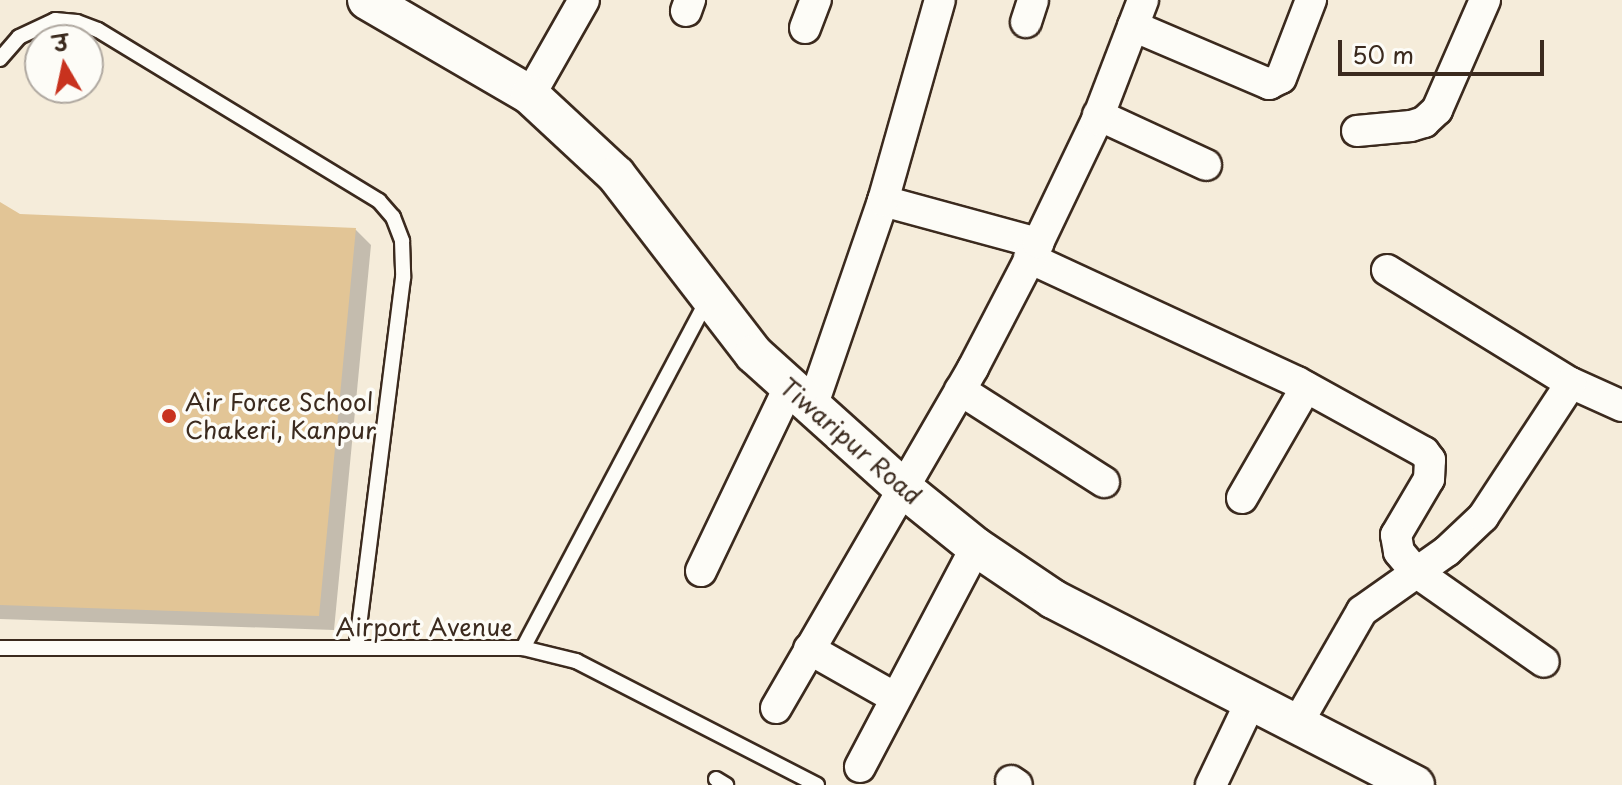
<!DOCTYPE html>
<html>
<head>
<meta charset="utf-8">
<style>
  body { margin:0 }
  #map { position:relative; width:1622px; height:785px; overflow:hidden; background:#f5ecda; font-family:"Playpen Sans","Playpen Sans Deva",sans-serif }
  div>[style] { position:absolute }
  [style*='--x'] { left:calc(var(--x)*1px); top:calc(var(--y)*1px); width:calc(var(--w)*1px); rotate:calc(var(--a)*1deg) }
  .shadow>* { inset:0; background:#0003 }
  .building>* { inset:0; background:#e2c596 }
  .roads { filter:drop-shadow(2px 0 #3b2a1e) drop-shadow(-2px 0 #3b2a1e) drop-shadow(0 2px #3b2a1e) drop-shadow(0 -2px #3b2a1e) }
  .service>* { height:14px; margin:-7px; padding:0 7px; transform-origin:7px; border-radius:7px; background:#fdfcf7 }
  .minor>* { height:30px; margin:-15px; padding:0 15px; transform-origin:15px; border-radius:15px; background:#fdfcf7 }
  .tertiary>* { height:38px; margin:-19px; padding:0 19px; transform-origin:19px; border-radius:19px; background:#fdfcf7 }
  .dots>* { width:22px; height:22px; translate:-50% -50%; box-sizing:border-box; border:4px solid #fdfcf7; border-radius:50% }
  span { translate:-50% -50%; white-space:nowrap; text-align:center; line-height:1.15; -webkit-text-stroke:7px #fdfcf7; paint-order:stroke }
  .poi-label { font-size:24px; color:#3b2a1e }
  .left { translate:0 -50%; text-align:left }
  .street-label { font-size:24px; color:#3b2a1e }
  .north { position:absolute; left:24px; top:24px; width:80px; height:80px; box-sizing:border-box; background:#fdfcf7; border:2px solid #afa8a0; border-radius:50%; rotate:351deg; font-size:22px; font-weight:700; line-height:32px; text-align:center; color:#3b2a1e }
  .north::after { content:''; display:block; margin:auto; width:28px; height:36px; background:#c8321e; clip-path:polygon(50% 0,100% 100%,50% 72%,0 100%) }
  .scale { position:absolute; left:1338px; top:40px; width:206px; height:36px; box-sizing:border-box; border:4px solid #3b2a1e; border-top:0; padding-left:10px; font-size:24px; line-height:28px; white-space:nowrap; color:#3b2a1e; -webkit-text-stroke:6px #fdfcf7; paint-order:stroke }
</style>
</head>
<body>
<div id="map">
  <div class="shadow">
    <div style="clip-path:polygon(0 204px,20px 216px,356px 230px,371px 245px,334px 630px,0 619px)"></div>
  </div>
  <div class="building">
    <div style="clip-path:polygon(0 202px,20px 214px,356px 228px,319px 616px,0 605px)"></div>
  </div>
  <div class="roads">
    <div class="service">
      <div style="--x:0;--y:59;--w:29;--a:-49"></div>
      <div style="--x:19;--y:37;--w:40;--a:-25"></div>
      <div style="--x:55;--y:20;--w:22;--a:5"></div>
      <div style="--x:77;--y:22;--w:22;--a:21"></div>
      <div style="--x:98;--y:30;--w:329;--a:31.3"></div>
      <div style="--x:379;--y:201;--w:21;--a:49"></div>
      <div style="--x:393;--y:217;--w:26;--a:69"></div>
      <div style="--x:402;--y:241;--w:37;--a:88"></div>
      <div style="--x:403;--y:278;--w:373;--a:97.2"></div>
      <div style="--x:0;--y:648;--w:523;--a:0"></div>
      <div style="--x:523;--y:648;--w:55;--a:13.8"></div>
      <div style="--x:576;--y:661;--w:271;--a:27.2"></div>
      <div style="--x:523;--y:648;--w:395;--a:-62.1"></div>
      <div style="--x:716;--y:779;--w:12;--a:31"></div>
    </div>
    <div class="minor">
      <div style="--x:686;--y:11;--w:12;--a:-70"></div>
      <div style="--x:1026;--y:22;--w:23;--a:-72"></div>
      <div style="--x:1133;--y:26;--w:148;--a:23.1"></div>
      <div style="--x:1269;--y:84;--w:13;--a:-27"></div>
      <div style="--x:1281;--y:78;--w:84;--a:-69"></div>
      <div style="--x:805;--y:28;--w:30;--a:-69"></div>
      <div style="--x:530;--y:95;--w:109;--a:-60.4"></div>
      <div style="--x:1098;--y:115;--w:119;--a:24.8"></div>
      <div style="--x:1357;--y:131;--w:54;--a:-5.3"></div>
      <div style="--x:1411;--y:126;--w:14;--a:-17"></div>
      <div style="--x:1424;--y:122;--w:18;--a:-43"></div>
      <div style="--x:1437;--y:110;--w:120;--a:-66.4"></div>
      <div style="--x:883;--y:201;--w:161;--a:15.2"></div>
      <div style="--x:1029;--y:258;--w:295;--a:24.8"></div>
      <div style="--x:1297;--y:382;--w:145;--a:28.9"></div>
      <div style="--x:1424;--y:452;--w:10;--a:53"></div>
      <div style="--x:1430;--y:460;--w:19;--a:93"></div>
      <div style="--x:1429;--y:479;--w:65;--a:120.5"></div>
      <div style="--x:1396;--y:535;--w:17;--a:80"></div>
      <div style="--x:1399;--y:552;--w:26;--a:50"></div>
      <div style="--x:1416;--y:572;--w:156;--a:35.1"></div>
      <div style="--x:1387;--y:270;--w:216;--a:31.6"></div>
      <div style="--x:1571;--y:383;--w:56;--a:24.3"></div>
      <div style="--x:960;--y:390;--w:171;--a:32.6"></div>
      <div style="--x:813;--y:404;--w:215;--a:-71"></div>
      <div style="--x:883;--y:201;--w:209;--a:-74.2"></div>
      <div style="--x:1242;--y:498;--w:128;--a:-60"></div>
      <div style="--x:701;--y:571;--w:204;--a:-64.4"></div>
      <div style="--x:809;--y:649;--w:98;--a:29.5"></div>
      <div style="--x:776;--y:708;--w:393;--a:-59.9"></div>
      <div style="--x:973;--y:368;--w:141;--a:-62.5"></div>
      <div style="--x:1038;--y:243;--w:136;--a:-64.4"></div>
      <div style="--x:1097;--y:120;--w:129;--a:-69"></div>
      <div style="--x:1297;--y:724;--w:130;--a:-60.1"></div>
      <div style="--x:1362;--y:611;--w:104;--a:-35.2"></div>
      <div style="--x:1447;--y:551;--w:50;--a:-43.4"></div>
      <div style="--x:1483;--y:517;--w:160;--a:-56.7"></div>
      <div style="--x:860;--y:767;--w:249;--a:-62.2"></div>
      <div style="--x:1011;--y:781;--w:7;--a:34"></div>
      <div style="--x:1211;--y:785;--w:95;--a:-64.5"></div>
    </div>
    <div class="tertiary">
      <div style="--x:367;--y:0;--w:189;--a:30.2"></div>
      <div style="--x:530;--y:95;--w:117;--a:42.9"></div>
      <div style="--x:616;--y:175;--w:226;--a:52.4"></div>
      <div style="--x:754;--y:354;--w:202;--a:42"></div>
      <div style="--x:904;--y:489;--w:92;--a:38.9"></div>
      <div style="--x:976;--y:547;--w:93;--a:34"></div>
      <div style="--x:1053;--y:599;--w:407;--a:27.2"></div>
    </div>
  </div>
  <div class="dots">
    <div style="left:169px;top:416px;background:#c8321e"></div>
  </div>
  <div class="poi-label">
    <span class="left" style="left:185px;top:416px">Air Force School<br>Chakeri, Kanpur</span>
  </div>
  <div class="street-label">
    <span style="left:851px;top:441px;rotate:41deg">Tiwaripur Road</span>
    <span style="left:424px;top:627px">Airport Avenue</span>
  </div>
  <div class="north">उ</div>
  <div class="scale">50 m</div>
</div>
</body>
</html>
